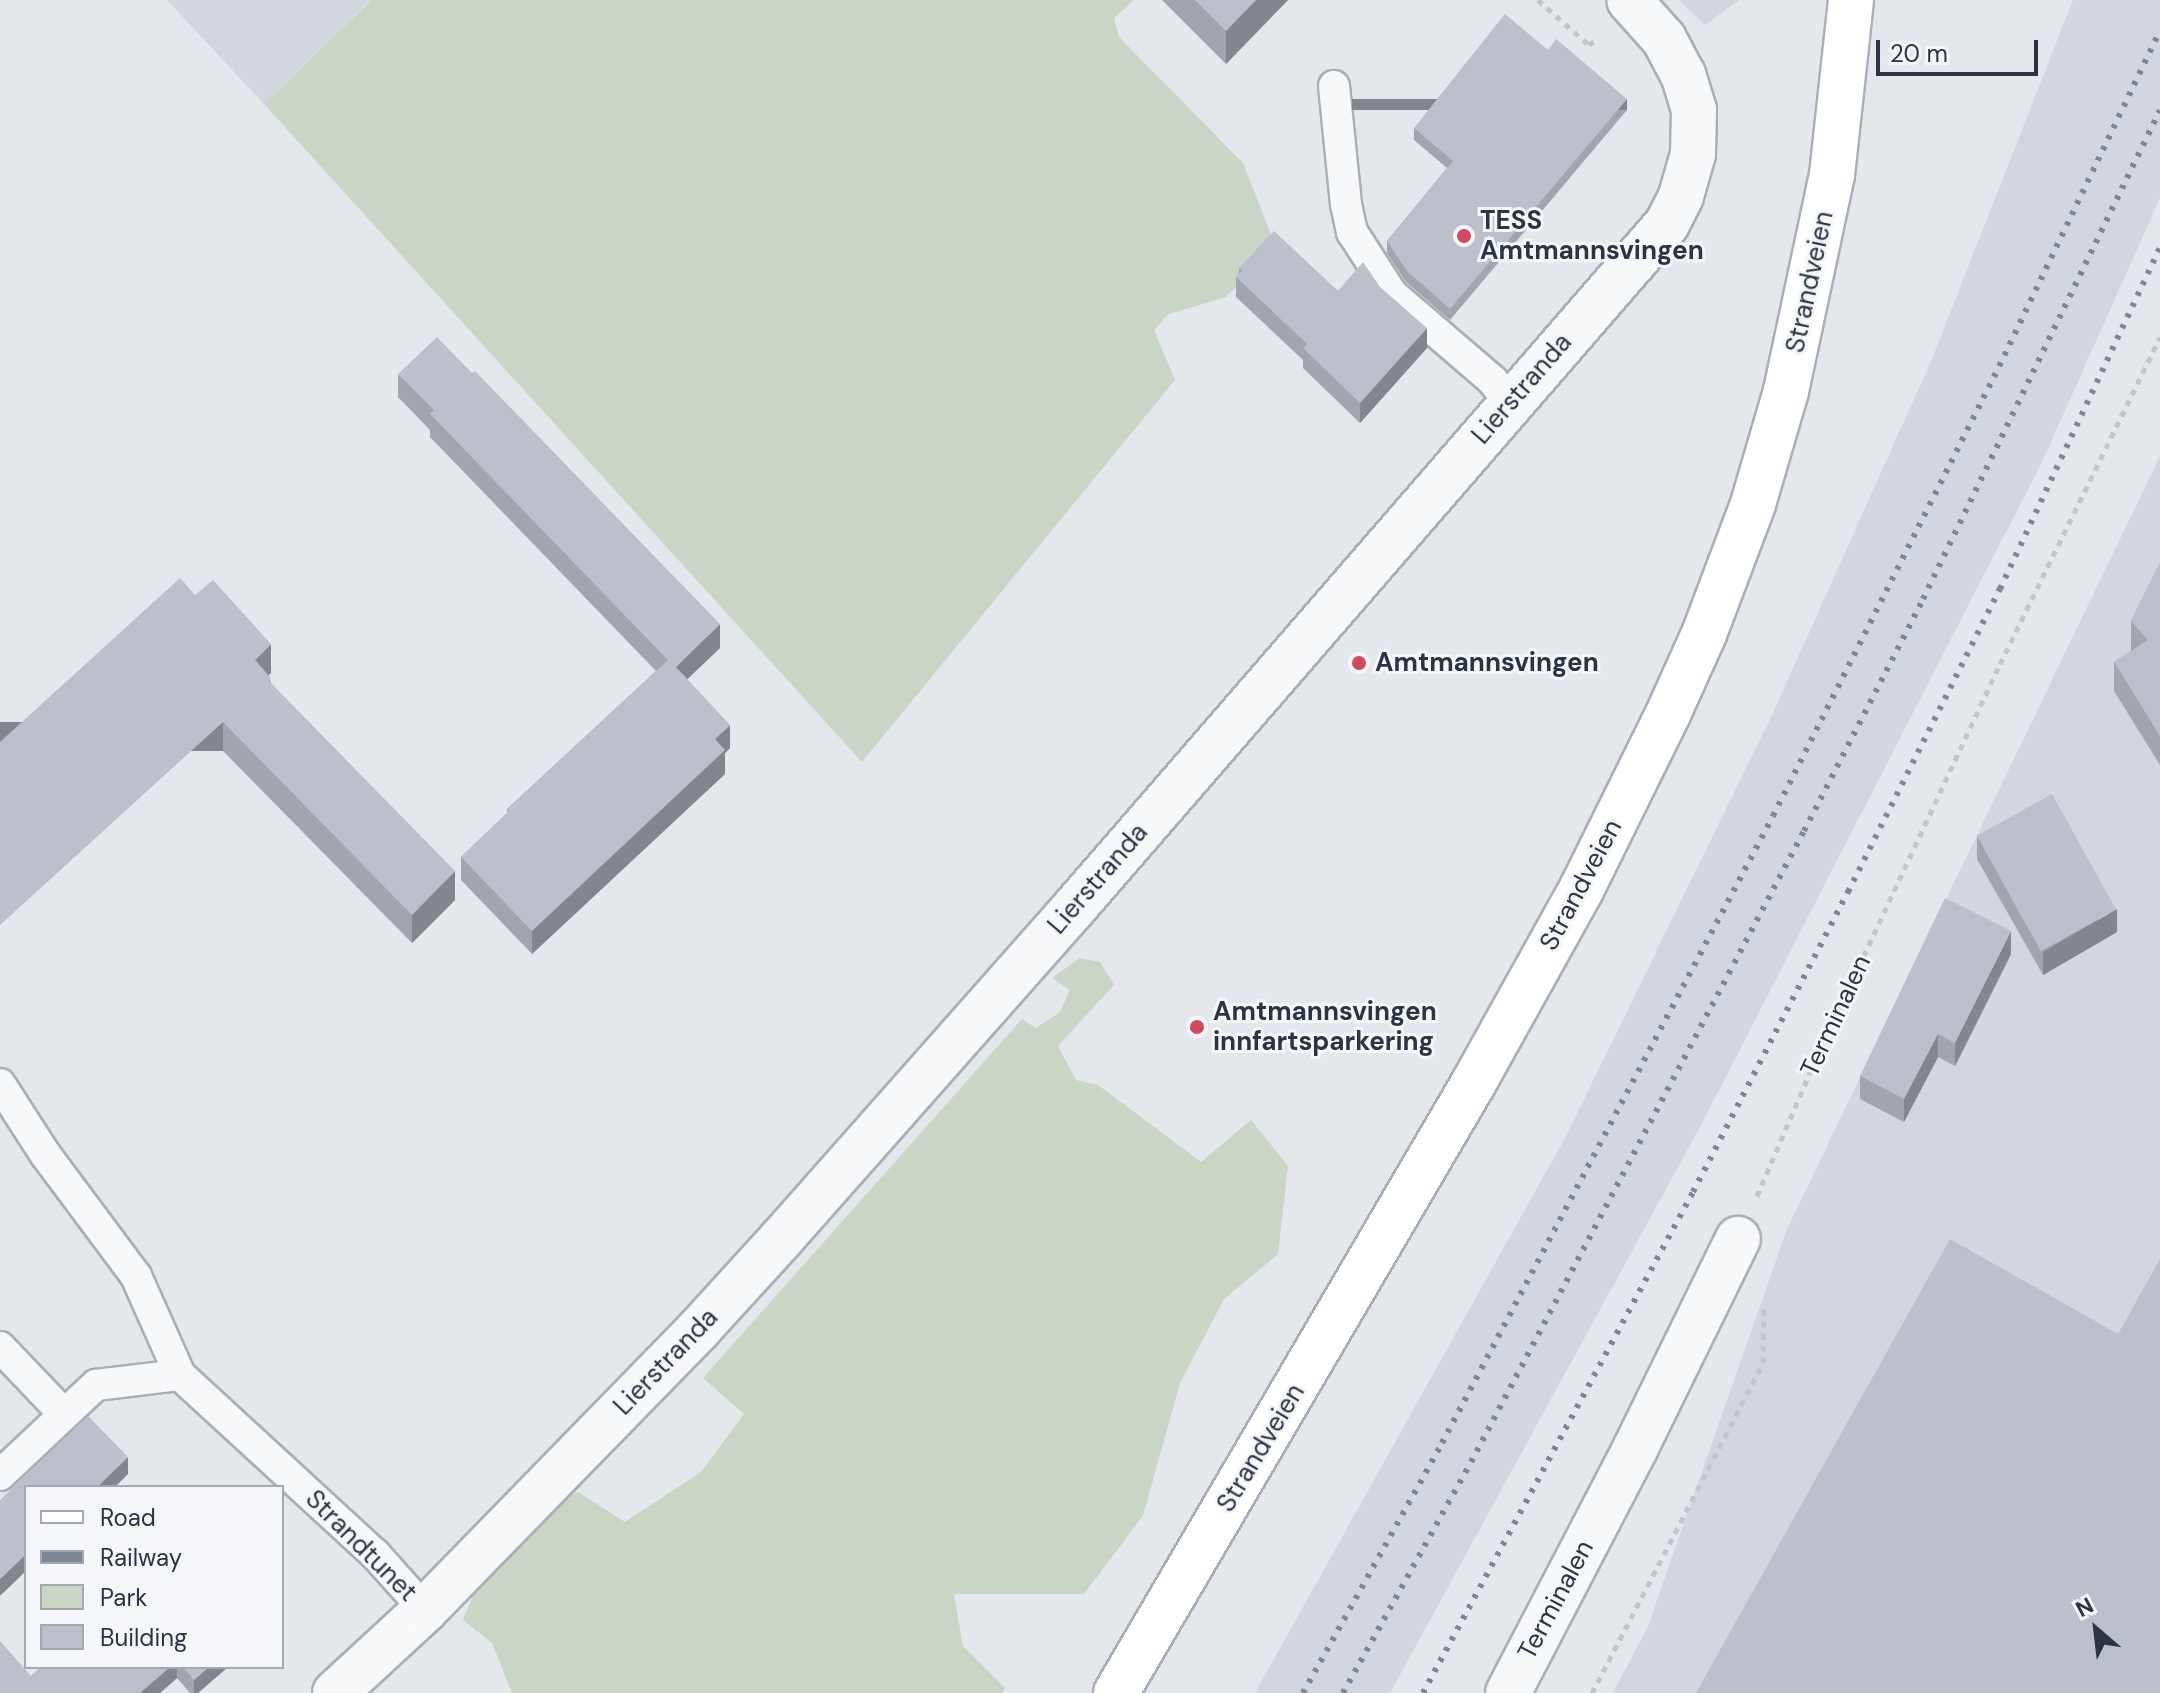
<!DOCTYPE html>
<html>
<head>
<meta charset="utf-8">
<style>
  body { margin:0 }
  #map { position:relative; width:2160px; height:1693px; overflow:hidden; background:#e4e7ec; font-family:"DM Sans",sans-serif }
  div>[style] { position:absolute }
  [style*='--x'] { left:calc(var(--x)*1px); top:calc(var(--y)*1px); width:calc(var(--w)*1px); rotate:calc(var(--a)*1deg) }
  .built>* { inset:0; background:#d2d6de }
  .green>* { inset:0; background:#c9d6c5 }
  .path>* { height:5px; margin-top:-2.5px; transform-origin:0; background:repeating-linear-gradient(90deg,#c2c5cb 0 6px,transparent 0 12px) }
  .roads { filter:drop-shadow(2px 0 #a9aeb7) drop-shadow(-2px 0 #a9aeb7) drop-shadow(0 2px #a9aeb7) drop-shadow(0 -2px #a9aeb7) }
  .service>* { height:30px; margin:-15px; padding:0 15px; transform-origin:15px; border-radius:15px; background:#f7f8fa }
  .minor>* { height:44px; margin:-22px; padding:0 22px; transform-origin:22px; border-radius:22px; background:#f7f8fa }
  .primary>* { height:44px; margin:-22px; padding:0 22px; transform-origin:22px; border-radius:22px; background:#fff }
  .rail>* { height:6px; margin-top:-3px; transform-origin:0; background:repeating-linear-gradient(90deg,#7d8696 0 4px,transparent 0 12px) }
  .wall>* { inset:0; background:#a1a5ae }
  .shaded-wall>* { inset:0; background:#83868d; transform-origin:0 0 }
  .building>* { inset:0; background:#bbc0ca; transform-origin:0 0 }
  .dots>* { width:22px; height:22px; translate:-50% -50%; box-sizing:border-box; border:4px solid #f4f6f9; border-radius:50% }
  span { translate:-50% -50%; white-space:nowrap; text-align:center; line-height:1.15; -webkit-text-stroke:6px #f4f6f9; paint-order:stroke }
  .poi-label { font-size:26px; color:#2b3445; font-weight:700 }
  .left { translate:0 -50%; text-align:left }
  .street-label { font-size:26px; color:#2b3445 }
  .legend { position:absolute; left:24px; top:1485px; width:260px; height:184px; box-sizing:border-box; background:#f4f6f9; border:2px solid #a4a8b1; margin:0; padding:10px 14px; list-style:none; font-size:24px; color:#2b3445 }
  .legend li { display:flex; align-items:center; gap:16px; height:40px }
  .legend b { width:40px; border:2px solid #a4a8b1 }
  .north { position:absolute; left:2056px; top:1589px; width:80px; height:80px; -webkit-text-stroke:6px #f4f6f9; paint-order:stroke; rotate:332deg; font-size:22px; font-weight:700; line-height:32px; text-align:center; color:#2b3445 }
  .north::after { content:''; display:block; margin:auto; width:28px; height:36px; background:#2b3445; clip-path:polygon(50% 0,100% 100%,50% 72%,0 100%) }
  .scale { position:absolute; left:1876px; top:40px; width:162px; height:36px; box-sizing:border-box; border:4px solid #2b3445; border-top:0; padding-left:10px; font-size:24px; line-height:28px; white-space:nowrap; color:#2b3445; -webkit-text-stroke:6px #f4f6f9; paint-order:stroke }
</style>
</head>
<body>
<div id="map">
  <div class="built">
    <div style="clip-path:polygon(167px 0,370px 0,264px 104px)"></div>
    <div style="clip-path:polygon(1679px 0,1739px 0,1705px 25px)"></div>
    <div style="clip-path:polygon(2073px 0,2160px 0,2160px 198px,2042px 462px,1700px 1127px,1390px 1693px,1255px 1693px,1565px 1138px,1772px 715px,1932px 359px)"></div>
    <div style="clip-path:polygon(2160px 456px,2160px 1693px,1613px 1693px,1648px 1626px,1787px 1229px)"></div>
  </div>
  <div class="green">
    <div style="clip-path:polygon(371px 0,1134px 0,1114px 18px,1119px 37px,1243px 163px,1276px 247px,1226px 297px,1169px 314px,1154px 330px,1175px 380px,862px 762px,264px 104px)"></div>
    <div style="clip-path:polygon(1080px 958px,1100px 962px,1114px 985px,1058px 1046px,1076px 1080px,1098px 1085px,1201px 1162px,1251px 1120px,1288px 1166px,1278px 1254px,1224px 1299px,1180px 1383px,1143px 1516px,1084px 1594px,954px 1594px,963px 1646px,1005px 1688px,1002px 1693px,512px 1693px,492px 1643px,463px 1620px,487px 1562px,541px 1511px,578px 1492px,625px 1522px,701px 1472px,744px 1414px,703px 1378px,1022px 1019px,1036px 1028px,1060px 1012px,1070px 990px,1052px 978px)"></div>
  </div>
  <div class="path">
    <div style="--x:1538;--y:0;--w:68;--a:41.4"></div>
    <div style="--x:1589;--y:45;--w:10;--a:-37"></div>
    <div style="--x:1757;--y:1196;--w:155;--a:-66.8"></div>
    <div style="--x:1818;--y:1054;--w:430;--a:-65"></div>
    <div style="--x:2000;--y:664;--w:364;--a:-63.9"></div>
    <div style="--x:1592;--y:1693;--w:372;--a:-62.6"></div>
    <div style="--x:1763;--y:1363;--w:59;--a:-89"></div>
  </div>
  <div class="roads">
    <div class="service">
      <div style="--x:1334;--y:86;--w:119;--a:84.2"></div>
      <div style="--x:1346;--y:204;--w:29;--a:78"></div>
      <div style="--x:1352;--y:232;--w:74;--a:57.2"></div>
      <div style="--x:1392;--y:294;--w:133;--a:40.7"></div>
      <div style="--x:1493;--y:381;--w:26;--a:53"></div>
      <div style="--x:0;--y:1084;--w:83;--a:57.3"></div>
      <div style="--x:45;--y:1154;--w:152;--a:53.3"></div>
      <div style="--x:136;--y:1276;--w:108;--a:66"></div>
      <div style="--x:0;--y:1347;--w:91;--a:46.3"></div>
      <div style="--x:0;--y:1475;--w:132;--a:-43.2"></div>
      <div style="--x:96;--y:1385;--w:85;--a:-6.8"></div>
      <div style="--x:180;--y:1375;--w:265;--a:42.6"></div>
      <div style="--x:375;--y:1554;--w:75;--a:48.2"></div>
    </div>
    <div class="minor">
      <div style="--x:335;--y:1693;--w:122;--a:-42.7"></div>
      <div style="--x:425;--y:1610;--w:392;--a:-45.7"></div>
      <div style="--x:699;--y:1329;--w:123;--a:-47.6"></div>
      <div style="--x:782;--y:1238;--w:441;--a:-48.5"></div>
      <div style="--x:1074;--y:908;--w:905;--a:-49.08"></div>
      <div style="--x:1667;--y:224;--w:31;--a:-63"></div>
      <div style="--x:1681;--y:196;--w:44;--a:-74.1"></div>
      <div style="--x:1693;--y:154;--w:44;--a:-88.7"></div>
      <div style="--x:1694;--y:110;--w:37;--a:-107"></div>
      <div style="--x:1683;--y:75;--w:41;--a:-117.8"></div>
      <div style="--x:1664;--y:39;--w:52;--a:-131.9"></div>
      <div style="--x:1508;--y:1693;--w:275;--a:-62.5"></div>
      <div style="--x:1635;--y:1449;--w:234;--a:-63.9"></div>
    </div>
    <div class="primary">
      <div style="--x:1116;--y:1693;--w:706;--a:-59.62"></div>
      <div style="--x:1473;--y:1084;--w:222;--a:-60.9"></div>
      <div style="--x:1581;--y:890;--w:196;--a:-63.7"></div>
      <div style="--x:1668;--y:714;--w:88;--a:-65.8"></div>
      <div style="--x:1704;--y:634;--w:139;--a:-69.3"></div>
      <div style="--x:1753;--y:504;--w:118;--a:-73.7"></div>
      <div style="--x:1786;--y:391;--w:221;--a:-78"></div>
      <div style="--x:1832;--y:175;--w:176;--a:-83.8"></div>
    </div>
  </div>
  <div class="rail">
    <div style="--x:1303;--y:1693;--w:286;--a:-60.9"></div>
    <div style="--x:1442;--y:1443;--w:709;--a:-62.17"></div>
    <div style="--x:1773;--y:816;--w:491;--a:-63.3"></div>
    <div style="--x:1994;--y:377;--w:384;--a:-64.4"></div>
    <div style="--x:1343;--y:1693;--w:264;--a:-61"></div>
    <div style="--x:1471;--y:1462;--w:713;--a:-62.18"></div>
    <div style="--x:1804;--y:831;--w:261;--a:-62.8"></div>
    <div style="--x:1923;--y:599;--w:543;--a:-64.14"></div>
    <div style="--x:1423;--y:1693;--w:569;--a:-61.68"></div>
    <div style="--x:1693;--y:1192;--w:338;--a:-62.7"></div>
    <div style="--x:1848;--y:892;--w:339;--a:-63.4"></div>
    <div style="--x:2000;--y:589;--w:377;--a:-64.9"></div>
  </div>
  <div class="wall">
    <div style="clip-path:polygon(1162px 0,1288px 0,1226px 64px)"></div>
    <div style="clip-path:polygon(1548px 50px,1627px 110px,1450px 320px,1406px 282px,1387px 253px,1387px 241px,1447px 168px,1414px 140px,1414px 128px)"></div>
    <div style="clip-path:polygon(1239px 268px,1338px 291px,1380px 287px,1427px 348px,1360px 423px,1303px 368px,1303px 360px,1236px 297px,1236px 277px,1239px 273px)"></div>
    <div style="clip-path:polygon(398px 374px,720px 648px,687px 679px,730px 748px,725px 753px,725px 774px,532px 954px,461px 880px,461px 857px,507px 813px,507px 809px,656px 671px,430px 437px,430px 430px,398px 397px)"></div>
    <div style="clip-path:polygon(2160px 563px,2160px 765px,2114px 691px,2114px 662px,2131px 651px,2131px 621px)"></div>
    <div style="clip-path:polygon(195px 595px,271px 673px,268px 675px,271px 683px,455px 900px,412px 943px,223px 751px)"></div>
    <div style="clip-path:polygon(1977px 836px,2117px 932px,2043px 975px,1977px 859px)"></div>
    <div style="clip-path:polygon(2011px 954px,1955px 1066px,1938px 1057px,1904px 1122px,1860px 1099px,1860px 1076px)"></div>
    <div style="clip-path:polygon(41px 1667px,228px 1667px,198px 1693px,190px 1693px,177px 1678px,160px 1693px,0 1693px,31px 1676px)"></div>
  </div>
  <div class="shaded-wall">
    <div style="clip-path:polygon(1256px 0,1288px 0,1226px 64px,1226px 31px)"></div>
    <div style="left:1627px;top:99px;width:11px;height:275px;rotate:90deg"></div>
    <div style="clip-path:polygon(1427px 328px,1427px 348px,1360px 423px,1360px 403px)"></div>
    <div style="clip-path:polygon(720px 624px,720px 648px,676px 690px,676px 667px)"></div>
    <div style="clip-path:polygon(271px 644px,271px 673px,255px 689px,255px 660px)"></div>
    <div style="left:223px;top:722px;width:29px;height:302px;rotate:90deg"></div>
    <div style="clip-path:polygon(730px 725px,730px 748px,725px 753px,725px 774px,532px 954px,532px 931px,715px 739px)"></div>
    <div style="clip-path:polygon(455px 871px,455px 900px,412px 943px,412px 915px)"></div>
    <div style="clip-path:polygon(2117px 909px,2117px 932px,2043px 975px,2043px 952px)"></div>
    <div style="clip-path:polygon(2011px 931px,2011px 954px,1955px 1066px,1955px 1043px)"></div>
    <div style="clip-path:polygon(1938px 1034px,1938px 1057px,1904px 1122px,1904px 1099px)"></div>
    <div style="clip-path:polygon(128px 1457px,128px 1474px,115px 1487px,97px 1487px)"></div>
    <div style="clip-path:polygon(26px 1554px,26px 1571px,0 1596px,0 1579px)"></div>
    <div style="clip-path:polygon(170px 1667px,177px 1667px,177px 1678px,160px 1693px,140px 1693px)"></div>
    <div style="clip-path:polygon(209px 1667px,228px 1667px,198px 1693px,194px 1693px,194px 1680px)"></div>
  </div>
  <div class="building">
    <div style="clip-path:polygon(1195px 0,1256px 0,1226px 31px)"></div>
    <div style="clip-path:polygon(1505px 14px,1548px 50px,1556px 39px,1627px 99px,1450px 309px,1406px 270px,1387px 241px,1453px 161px,1414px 128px)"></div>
    <div style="clip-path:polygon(1274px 231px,1338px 291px,1363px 262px,1380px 287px,1427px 328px,1360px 403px,1303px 348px,1307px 344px,1236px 277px,1242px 270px,1239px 268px)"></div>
    <div style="clip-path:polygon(437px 337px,472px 373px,475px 371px,720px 624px,676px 667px,730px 725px,715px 739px,725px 750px,532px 931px,461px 857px,509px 811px,507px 809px,668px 660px,430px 414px,434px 410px,398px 374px)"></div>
    <div style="clip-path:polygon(2160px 563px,2160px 736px,2114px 662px,2148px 640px,2131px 621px)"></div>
    <div style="clip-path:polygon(180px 578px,195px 595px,213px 580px,271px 644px,255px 660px,271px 678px,268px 680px,455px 871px,412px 915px,223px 722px,0 925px,0 742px)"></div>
    <div style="left:2052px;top:794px;width:132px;height:86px;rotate:61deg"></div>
    <div style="clip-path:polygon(1945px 898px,2011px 931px,1955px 1043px,1938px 1034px,1904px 1099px,1860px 1076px)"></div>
    <div style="clip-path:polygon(1950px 1239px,2118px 1334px,2160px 1259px,2160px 1693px,1696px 1693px)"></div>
    <div style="clip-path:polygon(88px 1416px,128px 1457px,97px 1487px,26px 1487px,26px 1554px,0 1579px,0 1500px)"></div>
    <div style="clip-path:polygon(0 1641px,31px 1676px,41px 1667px,170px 1667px,140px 1693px,0 1693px)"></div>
    <div style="clip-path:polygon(183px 1667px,209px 1667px,194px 1680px)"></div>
  </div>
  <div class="dots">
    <div style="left:1464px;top:236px;background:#d1495b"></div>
    <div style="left:1359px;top:663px;background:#d1495b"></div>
    <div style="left:1197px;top:1027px;background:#d1495b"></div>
  </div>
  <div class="poi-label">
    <span class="left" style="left:1480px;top:236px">TESS<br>Amtmannsvingen</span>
    <span class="left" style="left:1375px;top:663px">Amtmannsvingen</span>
    <span class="left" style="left:1213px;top:1027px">Amtmannsvingen<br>innfartsparkering</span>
  </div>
  <div class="street-label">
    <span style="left:1810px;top:282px;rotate:-78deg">Strandveien</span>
    <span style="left:1522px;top:389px;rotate:-49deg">Lierstranda</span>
    <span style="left:1098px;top:879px;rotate:-49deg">Lierstranda</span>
    <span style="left:1581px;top:885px;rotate:-62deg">Strandveien</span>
    <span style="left:1836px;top:1016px;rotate:-65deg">Terminalen</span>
    <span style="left:666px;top:1362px;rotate:-46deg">Lierstranda</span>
    <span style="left:1261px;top:1448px;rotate:-59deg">Strandveien</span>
    <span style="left:361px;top:1546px;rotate:45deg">Strandtunet</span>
    <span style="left:1556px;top:1600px;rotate:-62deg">Terminalen</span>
  </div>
  <ul class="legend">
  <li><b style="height:10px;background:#fff"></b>Road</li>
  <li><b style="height:10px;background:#7d8696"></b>Railway</li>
  <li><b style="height:22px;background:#c9d6c5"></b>Park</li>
  <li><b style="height:22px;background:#bbc0ca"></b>Building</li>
  </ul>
  <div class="north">N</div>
  <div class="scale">20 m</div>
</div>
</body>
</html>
